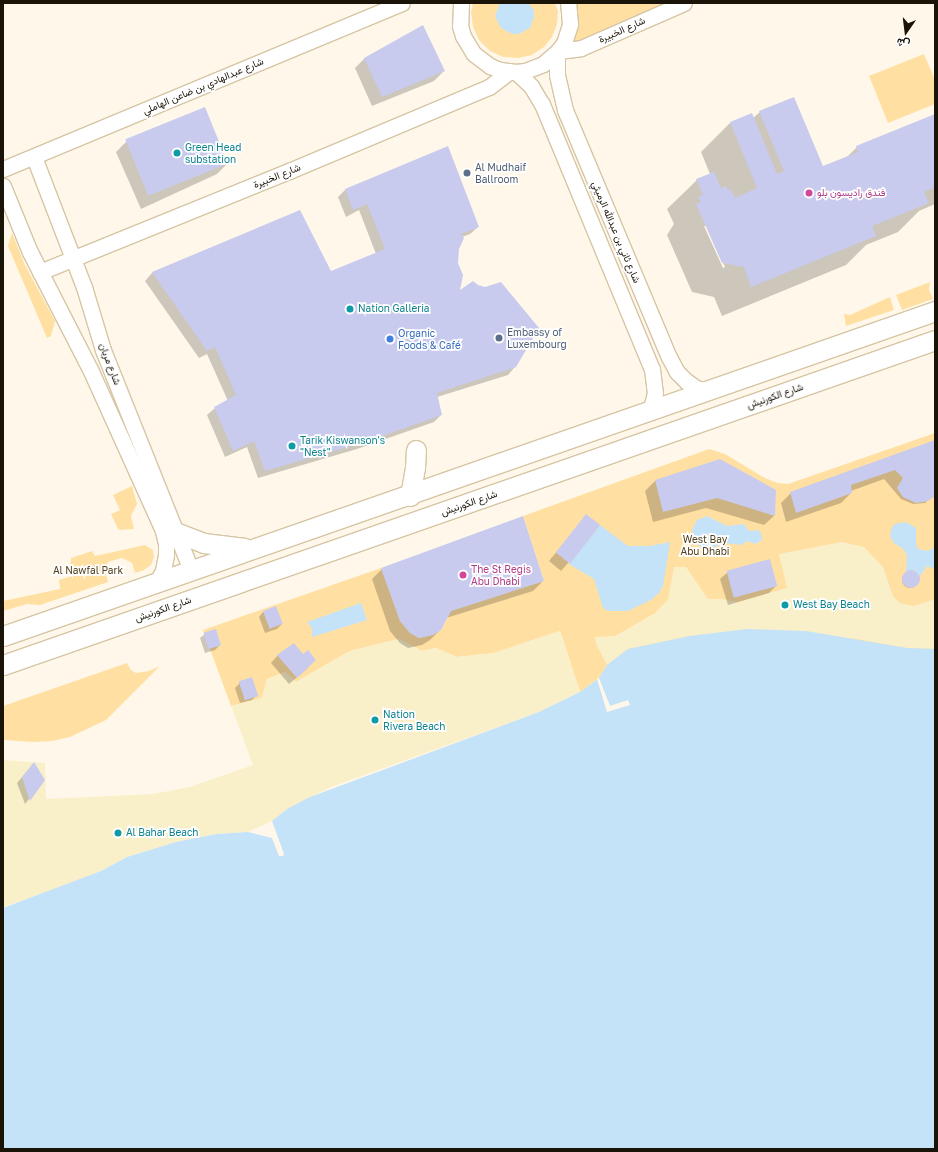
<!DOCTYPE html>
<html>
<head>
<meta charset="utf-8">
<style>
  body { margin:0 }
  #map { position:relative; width:938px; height:1152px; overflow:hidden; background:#fff8ea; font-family:"Golos Text",Vazirmatn,sans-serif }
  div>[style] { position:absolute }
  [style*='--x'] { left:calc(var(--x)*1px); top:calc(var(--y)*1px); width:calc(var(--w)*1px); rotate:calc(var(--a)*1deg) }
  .green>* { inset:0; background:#ffe0a2 }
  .sand>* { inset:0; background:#f9efc9 }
  .water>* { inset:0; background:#c4e3f8 }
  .pier>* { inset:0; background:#fff8ea }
  .shadow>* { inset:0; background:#0003 }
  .round { border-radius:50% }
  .building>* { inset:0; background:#c9cbee; transform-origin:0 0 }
  .roads { filter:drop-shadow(1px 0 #d6c5a4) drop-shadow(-1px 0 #d6c5a4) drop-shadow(0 1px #d6c5a4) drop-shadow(0 -1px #d6c5a4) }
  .minor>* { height:15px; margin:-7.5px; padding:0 7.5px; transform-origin:7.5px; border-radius:7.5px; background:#fff }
  .major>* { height:19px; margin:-9.5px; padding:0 9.5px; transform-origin:9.5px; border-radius:9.5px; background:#fff }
  .dots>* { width:11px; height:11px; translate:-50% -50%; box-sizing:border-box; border:2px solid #fff; border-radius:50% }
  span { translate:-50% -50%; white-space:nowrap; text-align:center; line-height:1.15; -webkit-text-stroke:3.5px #fff; paint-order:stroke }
  .street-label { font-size:10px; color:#1a1408 }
  .culture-label { font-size:10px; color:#0d838f }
  .left { translate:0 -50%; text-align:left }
  .service-label { font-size:10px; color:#4e5e75 }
  .hotel-label { font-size:10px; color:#b23c85 }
  .shop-label { font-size:10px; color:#366cbe }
  .park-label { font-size:10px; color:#51401c }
  .frame { position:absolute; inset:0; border:4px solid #1a1408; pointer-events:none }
  .north { position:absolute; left:886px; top:12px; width:40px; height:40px; -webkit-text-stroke:3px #fff; paint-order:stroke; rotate:194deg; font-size:11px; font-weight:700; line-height:16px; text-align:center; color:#1a1408 }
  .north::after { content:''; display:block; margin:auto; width:14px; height:18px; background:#1a1408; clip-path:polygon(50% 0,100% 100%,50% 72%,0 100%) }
</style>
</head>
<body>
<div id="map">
  <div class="green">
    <div style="clip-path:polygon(473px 3px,555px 3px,558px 11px,557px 24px,552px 37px,544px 47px,532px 55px,518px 58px,503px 57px,490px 51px,479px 40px,473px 27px,471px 12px)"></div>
    <div style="clip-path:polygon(572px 3px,664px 3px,597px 34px,568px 44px)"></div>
    <div style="clip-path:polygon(924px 54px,935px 80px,935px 104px,888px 123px,869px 76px)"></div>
    <div style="clip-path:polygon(12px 233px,25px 265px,55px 321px,51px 336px,47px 338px,8px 246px)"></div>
    <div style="clip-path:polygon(930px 282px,929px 290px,933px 299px,902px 310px,896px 295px)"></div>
    <div style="clip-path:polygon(890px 297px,894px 310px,846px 326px,844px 314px,850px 315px)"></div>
    <div style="clip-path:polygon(935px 433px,935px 649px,607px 665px,599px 678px,580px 692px,560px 631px,494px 653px,457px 657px,436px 648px,422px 651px,399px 639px,350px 651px,296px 682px,285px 672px,267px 679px,262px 698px,231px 706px,203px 630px,381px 568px,400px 621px,410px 633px,419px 638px,433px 635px,441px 630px,451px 611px,544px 581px,523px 516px,709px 449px,725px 454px,765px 478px,778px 483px,788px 484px)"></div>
    <div style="clip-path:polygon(132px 486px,137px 504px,131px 516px,134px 529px,120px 530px,118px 529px,111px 514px,120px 510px,113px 495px)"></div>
    <div style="clip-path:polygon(145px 545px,153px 550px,154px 557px,151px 565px,144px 570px,135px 573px,132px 563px,122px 558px,108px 562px,105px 570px,108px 582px,40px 605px,27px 604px,3px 611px,3px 601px,60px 589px,59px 580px,72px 576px,70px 569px,71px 558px,92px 551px,95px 556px)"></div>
    <div style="clip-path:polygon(127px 663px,131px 670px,136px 673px,149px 671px,160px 666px,106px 720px,70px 737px,52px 741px,33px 742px,3px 740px,3px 706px)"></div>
  </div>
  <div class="sand">
    <div style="clip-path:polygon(842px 542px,864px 547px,883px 567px,893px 596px,900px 603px,913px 606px,935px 599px,935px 649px,907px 648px,850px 638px,690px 636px,628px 649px,607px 665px,596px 644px,595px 637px,615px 636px,655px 613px,668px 599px,674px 567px,686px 567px,708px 599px,722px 599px,737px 602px,787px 588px,779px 554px)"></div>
    <div style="clip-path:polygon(560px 631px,580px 692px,539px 712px,331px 787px,287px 809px,272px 821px,248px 832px,216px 834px,176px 842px,127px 857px,101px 871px,53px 890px,3px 907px,3px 760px,45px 763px,46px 799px,153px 794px,190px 787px,253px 765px,231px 706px,262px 698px,267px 679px,285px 672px,296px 682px,350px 651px,399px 639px,422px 651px,436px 648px,457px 657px,494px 653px)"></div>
  </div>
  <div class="water">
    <div style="clip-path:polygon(500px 3px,529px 3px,534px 11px,534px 17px,530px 28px,519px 34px,512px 34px,501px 28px,495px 16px)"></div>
    <div style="clip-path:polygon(707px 516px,727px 526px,744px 524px,749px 531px,758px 530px,761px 533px,762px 540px,755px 544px,748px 541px,741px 545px,726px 543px,712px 548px,701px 548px,694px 540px,692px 530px,697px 520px)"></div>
    <div style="clip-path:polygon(906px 522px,916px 528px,916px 544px,918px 549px,928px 551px,935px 547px,935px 569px,927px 566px,920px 576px,914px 570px,906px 572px,907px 555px,902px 548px,894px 543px,890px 536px,892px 527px,895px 524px)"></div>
    <div style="clip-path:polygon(600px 525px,628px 546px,650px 546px,670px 542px,663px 586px,659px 593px,651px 600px,628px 611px,608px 611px,603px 608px,594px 579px,569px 564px)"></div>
    <div style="clip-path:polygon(361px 603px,367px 620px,312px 637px,312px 628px,307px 622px)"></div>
    <div style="clip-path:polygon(747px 629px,806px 631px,907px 648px,935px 649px,935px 1149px,3px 1149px,3px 908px,101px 871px,127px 857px,176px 842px,216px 834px,248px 832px,272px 838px,279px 856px,283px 856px,284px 854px,272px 821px,287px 809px,310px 797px,539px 712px,580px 692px,599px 678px,607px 665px,628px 649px,690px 636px)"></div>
  </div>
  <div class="pier">
    <div style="clip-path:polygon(599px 678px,610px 706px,628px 700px,630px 705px,607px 712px,597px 679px)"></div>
  </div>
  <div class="shadow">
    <div style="clip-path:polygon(365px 58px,444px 71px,434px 81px,372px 106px,355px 68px)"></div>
    <div style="clip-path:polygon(204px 109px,227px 164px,217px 174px,141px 209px,116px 152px,126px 142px)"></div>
    <div style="clip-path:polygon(evenodd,760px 112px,822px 167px,846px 158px,857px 147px,935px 115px,935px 204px,919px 211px,898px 232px,866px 245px,846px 265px,722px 316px,714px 297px,692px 292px,667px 235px,674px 224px,667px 209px,697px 180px,710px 174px,701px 152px,730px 123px,753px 118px,760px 112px,704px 226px,707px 226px,725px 267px,723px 268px,704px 226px)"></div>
    <div style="clip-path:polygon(345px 190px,478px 227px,470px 234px,462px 237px,458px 249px,458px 292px,515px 367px,508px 375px,437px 397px,441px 415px,434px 422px,357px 449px,258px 478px,247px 447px,225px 457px,207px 415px,215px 408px,228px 401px,207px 354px,199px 358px,145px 281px,152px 273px,299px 211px,331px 272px,376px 254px,359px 210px,346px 217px,338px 197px)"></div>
    <div style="clip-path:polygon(935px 441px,935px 494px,925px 503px,913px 504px,901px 499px,884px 479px,851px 491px,851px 493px,841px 503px,786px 522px,781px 503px,791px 493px)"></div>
    <div style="clip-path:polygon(720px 460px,774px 516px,764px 525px,706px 508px,653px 522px,645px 491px,655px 481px)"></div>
    <div style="clip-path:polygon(586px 516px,568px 563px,561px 571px,549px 561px)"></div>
    <div style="clip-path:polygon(382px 569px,543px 581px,533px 591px,446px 618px,441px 629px,430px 640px,422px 645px,408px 648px,400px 643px,390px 631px,372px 579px)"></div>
    <div class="round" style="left:902px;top:572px;width:16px;height:16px"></div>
    <div style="clip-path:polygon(728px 572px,776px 586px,769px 593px,728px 605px,720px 579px)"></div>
    <div style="clip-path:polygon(263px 612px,282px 624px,277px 629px,265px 633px,259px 617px)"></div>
    <div style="clip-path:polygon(205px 634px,220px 645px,215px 650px,205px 653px,200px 638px)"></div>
    <div style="clip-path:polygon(278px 655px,308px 668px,289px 684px,271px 663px)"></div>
    <div style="clip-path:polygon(240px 683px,257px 695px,252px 700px,240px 703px,235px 688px)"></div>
    <div style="clip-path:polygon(30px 768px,44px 780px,25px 804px,17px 783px)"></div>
  </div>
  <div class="building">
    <div style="clip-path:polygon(423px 25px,445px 71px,382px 97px,364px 58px)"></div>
    <div style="clip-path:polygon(794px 97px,823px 166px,858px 152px,856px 146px,935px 114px,935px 187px,924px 192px,929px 203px,872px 226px,876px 236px,751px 287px,744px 267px,722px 263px,696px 204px,701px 202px,698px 197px,703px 195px,696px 179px,714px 172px,721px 188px,726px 186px,728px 191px,731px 189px,735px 198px,757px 188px,730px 122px,752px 113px,777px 174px,784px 171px,759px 111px)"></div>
    <div style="left:205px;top:107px;width:61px;height:86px;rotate:68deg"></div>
    <div style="clip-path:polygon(448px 146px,479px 227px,461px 234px,464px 238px,459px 249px,458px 263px,463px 275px,460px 290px,473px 281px,478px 285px,485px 287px,501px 282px,539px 328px,516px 367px,437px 393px,442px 415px,365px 442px,265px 471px,254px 441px,233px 451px,214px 407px,236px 395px,215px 347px,207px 351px,152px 272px,300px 210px,331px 271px,385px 249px,367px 204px,353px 210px,345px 189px)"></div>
    <div style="clip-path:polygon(935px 440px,935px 496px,928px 501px,916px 503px,903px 497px,897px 488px,903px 478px,895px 470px,851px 485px,852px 493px,796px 513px,790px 492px)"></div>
    <div style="clip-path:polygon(720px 459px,776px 490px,775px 516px,717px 498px,663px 512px,655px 480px)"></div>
    <div style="left:586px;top:514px;width:18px;height:49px;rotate:38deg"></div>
    <div style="clip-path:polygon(523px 516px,544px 581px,451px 611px,441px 630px,433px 635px,419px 638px,410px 633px,400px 621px,381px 568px)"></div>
    <div style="left:770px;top:559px;width:28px;height:45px;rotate:75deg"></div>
    <div class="round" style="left:902px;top:570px;width:18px;height:18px"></div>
    <div style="left:276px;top:606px;width:19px;height:14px;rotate:69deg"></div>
    <div style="left:216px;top:629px;width:17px;height:13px;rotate:73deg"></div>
    <div style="clip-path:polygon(294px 643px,303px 654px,308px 650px,316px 660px,297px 678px,277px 655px)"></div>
    <div style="left:252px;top:677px;width:20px;height:14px;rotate:72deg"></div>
    <div style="clip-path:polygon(34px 762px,45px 780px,30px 801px,22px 777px)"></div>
  </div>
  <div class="roads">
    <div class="minor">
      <div style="--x:461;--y:3;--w:23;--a:92"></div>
      <div style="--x:460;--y:26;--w:10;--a:73"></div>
      <div style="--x:463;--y:36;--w:21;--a:59"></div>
      <div style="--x:474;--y:54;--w:20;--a:37"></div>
      <div style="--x:490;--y:66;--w:11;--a:22"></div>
      <div style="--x:500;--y:70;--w:16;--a:7"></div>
      <div style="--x:516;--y:72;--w:9;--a:-6"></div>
      <div style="--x:525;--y:71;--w:19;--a:-21"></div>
      <div style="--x:543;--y:64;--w:20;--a:-41"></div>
      <div style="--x:558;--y:51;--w:10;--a:-53"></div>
      <div style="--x:564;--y:43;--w:20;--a:-72"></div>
      <div style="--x:570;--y:24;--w:21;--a:-95"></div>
      <div style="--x:558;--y:51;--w:23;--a:-7"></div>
      <div style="--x:581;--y:48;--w:112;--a:-23.6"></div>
      <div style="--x:557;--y:52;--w:23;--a:90"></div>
      <div style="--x:557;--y:75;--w:36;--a:77"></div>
      <div style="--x:565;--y:110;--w:268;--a:67.2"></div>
      <div style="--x:669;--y:357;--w:17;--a:62"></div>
      <div style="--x:677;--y:372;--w:13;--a:45"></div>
      <div style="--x:686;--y:381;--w:12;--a:35"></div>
      <div style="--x:696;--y:388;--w:13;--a:13"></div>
      <div style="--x:516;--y:72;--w:21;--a:43"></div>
      <div style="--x:531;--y:86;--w:21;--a:59"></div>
      <div style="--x:542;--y:104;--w:287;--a:67.5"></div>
      <div style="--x:652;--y:369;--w:24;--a:83"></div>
      <div style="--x:655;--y:393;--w:20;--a:105"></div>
      <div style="--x:34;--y:157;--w:139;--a:69"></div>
      <div style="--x:84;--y:287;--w:66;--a:73.2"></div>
      <div style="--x:103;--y:350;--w:237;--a:68.2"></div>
      <div style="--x:3;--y:169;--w:432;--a:-22.6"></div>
      <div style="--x:3;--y:186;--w:71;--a:67.8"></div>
      <div style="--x:30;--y:252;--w:131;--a:62.9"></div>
      <div style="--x:90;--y:369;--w:178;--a:65.7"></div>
      <div style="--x:163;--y:531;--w:13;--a:77"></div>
      <div style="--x:166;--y:544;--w:11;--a:90"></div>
      <div style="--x:166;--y:555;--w:16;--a:101"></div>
      <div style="--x:163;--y:571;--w:14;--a:120"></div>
      <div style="--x:40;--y:272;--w:269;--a:-22.1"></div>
      <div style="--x:289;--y:171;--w:217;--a:-22.8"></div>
      <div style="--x:489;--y:87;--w:26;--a:-37"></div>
    </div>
    <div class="major">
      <div style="--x:410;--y:496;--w:28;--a:-80"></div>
      <div style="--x:415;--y:468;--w:18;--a:-87"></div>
      <div style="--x:178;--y:533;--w:28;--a:21"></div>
      <div style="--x:204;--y:543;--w:41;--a:7"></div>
      <div style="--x:3;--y:636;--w:987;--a:-19.22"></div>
      <div style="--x:3;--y:665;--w:987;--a:-19.22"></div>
    </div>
  </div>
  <div class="dots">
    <div style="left:177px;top:153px;background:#0f9aa8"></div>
    <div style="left:467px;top:173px;background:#5c6f8a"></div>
    <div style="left:809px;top:193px;background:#d1479c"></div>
    <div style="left:350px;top:309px;background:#0f9aa8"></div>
    <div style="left:499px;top:338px;background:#5c6f8a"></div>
    <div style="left:390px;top:339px;background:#3f7fe0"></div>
    <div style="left:292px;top:446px;background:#0f9aa8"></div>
    <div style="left:463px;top:575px;background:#d1479c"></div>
    <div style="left:785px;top:605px;background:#0f9aa8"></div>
    <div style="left:375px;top:720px;background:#0f9aa8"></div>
    <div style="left:118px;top:833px;background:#0f9aa8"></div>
  </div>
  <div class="street-label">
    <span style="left:622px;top:30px;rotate:-24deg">شارع الخبيرة</span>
    <span style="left:203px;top:86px;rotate:-23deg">شارع عبدالهادي بن ضاعن الهاملي</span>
    <span style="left:277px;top:176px;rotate:-22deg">شارع الخبيرة</span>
    <span style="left:616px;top:232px;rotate:67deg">شارع ثاني بن عبدالله الرميثي</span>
    <span style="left:110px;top:364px;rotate:69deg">شارع مربان</span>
    <span style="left:775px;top:396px;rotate:-19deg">شارع الكورنيش</span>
    <span style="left:469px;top:503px;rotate:-19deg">شارع الكورنيش</span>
    <span style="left:163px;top:609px;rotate:-19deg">شارع الكورنيش</span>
  </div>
  <div class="culture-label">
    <span class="left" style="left:185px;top:153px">Green Head<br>substation</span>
    <span class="left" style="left:358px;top:309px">Nation Galleria</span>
    <span class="left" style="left:300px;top:446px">Tarik Kiswanson's<br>"Nest"</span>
    <span class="left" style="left:793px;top:605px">West Bay Beach</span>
    <span class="left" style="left:383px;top:720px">Nation<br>Rivera Beach</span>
    <span class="left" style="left:126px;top:833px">Al Bahar Beach</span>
  </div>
  <div class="service-label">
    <span class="left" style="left:475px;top:173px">Al Mudhaif<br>Ballroom</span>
    <span class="left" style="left:507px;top:338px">Embassy of<br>Luxembourg</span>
  </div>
  <div class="hotel-label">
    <span class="left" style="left:817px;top:193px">فندق راديسون بلو</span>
    <span class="left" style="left:471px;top:575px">The St Regis<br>Abu Dhabi</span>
  </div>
  <div class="shop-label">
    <span class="left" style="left:398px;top:339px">Organic<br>Foods &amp; Café</span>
  </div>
  <div class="park-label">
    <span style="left:705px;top:545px">West Bay<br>Abu Dhabi</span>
    <span style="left:88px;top:571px">Al Nawfal Park</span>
  </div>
  <div class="frame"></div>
  <div class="north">ش</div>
</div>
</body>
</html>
